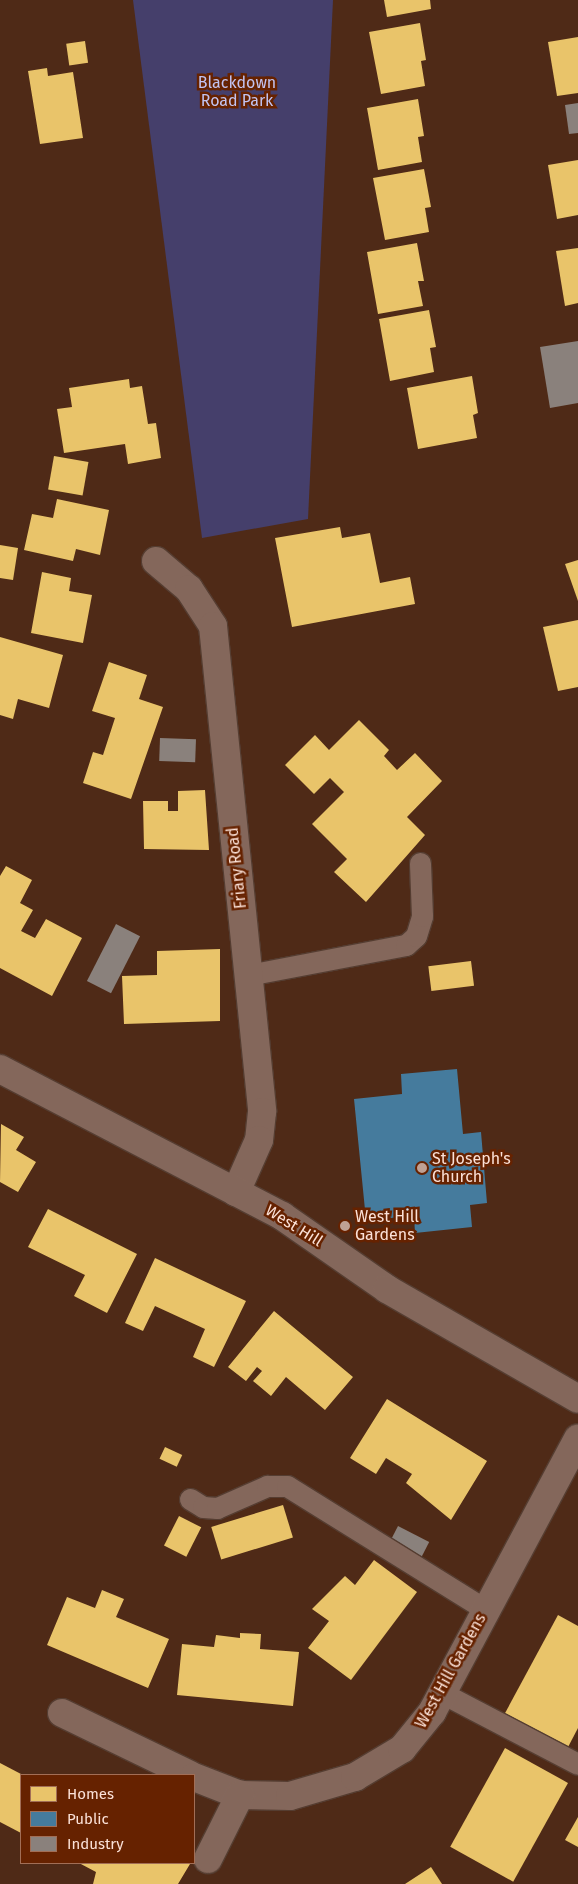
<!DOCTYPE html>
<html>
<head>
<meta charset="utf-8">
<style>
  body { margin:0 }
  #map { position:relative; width:578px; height:1884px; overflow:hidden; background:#4f2a17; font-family:"Fira Sans",sans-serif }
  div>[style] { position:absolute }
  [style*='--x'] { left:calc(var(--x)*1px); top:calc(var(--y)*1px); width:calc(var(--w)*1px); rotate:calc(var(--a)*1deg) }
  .green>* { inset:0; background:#453f6b }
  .homes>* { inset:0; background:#e9c46a; transform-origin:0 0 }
  .public>* { inset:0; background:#457b9d }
  .industry>* { inset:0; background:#8a817c; transform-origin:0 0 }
  .roads { filter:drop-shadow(1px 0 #553d31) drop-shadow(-1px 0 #553d31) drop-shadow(0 1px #553d31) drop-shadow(0 -1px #553d31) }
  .service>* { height:21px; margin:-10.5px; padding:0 10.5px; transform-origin:10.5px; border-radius:10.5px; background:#84675b }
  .minor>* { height:28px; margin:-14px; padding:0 14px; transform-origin:14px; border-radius:14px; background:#84675b }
  .tertiary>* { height:28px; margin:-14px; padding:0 14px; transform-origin:14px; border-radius:14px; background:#84675b }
  .dots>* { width:14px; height:14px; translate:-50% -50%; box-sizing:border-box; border:2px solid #620; border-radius:50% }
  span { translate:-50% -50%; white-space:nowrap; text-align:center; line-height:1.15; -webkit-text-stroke:5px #620; paint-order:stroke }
  .park-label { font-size:16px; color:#c2c4f2 }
  .street-label { font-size:16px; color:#fbe1d7 }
  .poi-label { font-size:16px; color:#fbe1d7 }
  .left { translate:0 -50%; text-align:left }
  .legend { position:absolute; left:20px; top:1774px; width:175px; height:90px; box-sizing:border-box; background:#620; border:1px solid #a26e56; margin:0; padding:6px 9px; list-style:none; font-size:15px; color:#fbe1d7 }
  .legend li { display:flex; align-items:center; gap:10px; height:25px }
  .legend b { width:25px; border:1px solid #a26e56 }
</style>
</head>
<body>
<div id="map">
  <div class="green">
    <div style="clip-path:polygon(133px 0,333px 0,308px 519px,202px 538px)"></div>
  </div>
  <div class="homes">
    <div style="clip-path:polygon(384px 0,430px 0,431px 9px,387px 17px)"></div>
    <div style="clip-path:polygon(420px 23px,426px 60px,421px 61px,425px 86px,381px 94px,369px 32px)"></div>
    <div style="clip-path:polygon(578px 37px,578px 93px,557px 96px,548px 42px)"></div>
    <div style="left:85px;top:41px;width:22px;height:19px;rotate:82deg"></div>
    <div style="clip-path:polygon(47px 68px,48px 76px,73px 72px,83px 138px,40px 144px,28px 71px)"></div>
    <div style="clip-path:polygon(418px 99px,424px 136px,418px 137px,422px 162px,378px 170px,367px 108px)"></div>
    <div style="clip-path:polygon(578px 160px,578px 215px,557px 219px,548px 165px)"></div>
    <div style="clip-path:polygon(424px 169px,431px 207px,425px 208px,429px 232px,385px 240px,373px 178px)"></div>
    <div style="clip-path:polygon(417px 243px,424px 281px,418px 281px,423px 306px,378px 314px,367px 252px)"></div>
    <div style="clip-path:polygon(578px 248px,578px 303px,565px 306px,556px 251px)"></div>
    <div style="clip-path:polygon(429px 310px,436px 347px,430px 348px,434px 372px,390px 381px,379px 319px)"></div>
    <div style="clip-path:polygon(472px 376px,478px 413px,473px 415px,477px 438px,418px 449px,407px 388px)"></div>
    <div style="clip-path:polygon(129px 379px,130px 388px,142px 386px,148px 424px,156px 423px,161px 458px,128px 464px,125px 444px,64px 453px,57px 409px,72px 407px,69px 388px)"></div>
    <div style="left:54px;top:456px;width:35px;height:34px;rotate:10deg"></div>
    <div style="clip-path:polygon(57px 499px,109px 510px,100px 555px,76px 549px,73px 561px,24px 550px,32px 514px,53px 518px)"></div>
    <div style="clip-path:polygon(340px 527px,342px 538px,370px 533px,380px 583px,410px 577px,415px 604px,292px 627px,275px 538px)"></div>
    <div style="clip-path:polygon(0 545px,18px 548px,13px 580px,0 578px)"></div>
    <div style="clip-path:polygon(578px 560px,578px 601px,565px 564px)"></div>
    <div style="clip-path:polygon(42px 572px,71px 578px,69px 591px,92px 595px,83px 643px,31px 633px)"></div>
    <div style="clip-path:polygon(578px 620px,578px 687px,558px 691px,543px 627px)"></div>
    <div style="clip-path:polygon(0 637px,63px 655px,49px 708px,18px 699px,13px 719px,0 715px)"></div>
    <div style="clip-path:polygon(109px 662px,147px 675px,139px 699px,163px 707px,131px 799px,83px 783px,93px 752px,103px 755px,115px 718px,92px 711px)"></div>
    <div style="clip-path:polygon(359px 720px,389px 750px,384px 756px,397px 770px,415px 753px,442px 781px,407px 817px,425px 835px,366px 902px,334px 872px,347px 859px,312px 824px,344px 792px,330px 778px,314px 794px,285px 765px,315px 735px,329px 750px)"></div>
    <div style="clip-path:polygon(205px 790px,209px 850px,144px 849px,143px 801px,168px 801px,168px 811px,178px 811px,178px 791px)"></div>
    <div style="clip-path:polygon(6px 866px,32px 880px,20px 903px,33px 910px,21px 931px,35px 938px,46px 919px,82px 938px,52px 996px,0 968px,0 876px)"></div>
    <div style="clip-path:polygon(220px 949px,220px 1021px,124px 1024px,122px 976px,157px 975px,157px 951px)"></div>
    <div style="left:471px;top:961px;width:25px;height:43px;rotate:83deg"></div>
    <div style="clip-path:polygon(1px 1124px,24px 1137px,16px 1150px,36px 1162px,18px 1192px,0 1182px)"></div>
    <div style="clip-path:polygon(48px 1209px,137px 1254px,107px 1313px,74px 1296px,85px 1275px,28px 1247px)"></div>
    <div style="clip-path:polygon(155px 1258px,246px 1301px,214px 1367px,193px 1357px,205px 1329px,155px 1306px,143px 1331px,125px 1323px)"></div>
    <div style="clip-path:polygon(274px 1311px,353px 1377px,325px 1410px,286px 1377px,271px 1396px,253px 1381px,262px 1371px,257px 1367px,246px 1381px,228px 1367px)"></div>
    <div style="clip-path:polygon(387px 1399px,487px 1461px,451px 1520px,406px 1483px,412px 1474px,386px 1458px,376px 1474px,350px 1458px)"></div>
    <div style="left:165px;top:1447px;width:19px;height:13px;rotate:25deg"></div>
    <div style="left:283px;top:1505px;width:34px;height:75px;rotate:73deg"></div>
    <div style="left:179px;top:1516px;width:25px;height:33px;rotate:27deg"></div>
    <div style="clip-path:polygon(374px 1560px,417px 1592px,351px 1680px,308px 1648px,329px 1621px,312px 1609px,345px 1576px,355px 1585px)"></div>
    <div style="clip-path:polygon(102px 1590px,124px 1599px,116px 1617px,169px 1639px,148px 1688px,47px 1645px,67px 1597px,95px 1608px)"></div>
    <div style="clip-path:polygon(558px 1615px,578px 1626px,578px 1728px,567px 1749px,504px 1715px)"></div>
    <div style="clip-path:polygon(240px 1633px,261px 1634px,260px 1649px,299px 1652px,293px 1706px,177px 1695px,182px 1644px,214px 1647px,216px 1635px,240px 1638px)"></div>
    <div style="left:505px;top:1748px;width:72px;height:113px;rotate:29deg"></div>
    <div style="clip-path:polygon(0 1763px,21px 1774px,21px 1833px,0 1822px)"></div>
    <div style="clip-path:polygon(578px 1817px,578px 1847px,565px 1840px)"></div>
    <div style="clip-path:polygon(79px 1863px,187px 1863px,190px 1864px,178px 1884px,93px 1884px,96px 1872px)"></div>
    <div style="clip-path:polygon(431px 1867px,442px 1884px,405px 1884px)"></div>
  </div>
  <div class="public">
    <div style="clip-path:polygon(457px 1069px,463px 1134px,481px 1132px,487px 1203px,470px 1205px,472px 1227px,415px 1233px,414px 1216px,366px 1220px,354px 1099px,402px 1094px,401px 1074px)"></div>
  </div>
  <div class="industry">
    <div style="clip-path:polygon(578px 103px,578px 133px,569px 134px,565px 105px)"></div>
    <div style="clip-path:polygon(578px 341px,578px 403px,550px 408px,540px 347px)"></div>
    <div style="left:160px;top:738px;width:36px;height:23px;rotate:2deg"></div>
    <div style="left:116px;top:924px;width:27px;height:64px;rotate:27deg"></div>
    <div style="left:398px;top:1526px;width:35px;height:20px;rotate:27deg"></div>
  </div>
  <div class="roads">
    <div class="service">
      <div style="--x:248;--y:975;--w:161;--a:-10.8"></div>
      <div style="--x:406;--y:945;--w:13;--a:-42"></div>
      <div style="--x:416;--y:936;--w:21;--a:-73"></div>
      <div style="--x:422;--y:916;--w:53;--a:-92.2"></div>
      <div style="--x:190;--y:1499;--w:15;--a:32"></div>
      <div style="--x:203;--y:1507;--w:14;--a:4"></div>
      <div style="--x:217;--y:1508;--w:55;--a:-23.7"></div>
      <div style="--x:267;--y:1486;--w:20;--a:0"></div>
      <div style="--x:287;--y:1486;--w:234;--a:31.9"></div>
      <div style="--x:442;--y:1693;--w:153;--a:27.6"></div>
    </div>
    <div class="minor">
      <div style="--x:156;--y:561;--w:43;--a:40.3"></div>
      <div style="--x:189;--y:589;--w:44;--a:57"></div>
      <div style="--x:213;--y:626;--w:488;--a:84.2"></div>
      <div style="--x:262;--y:1112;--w:28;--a:96"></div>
      <div style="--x:259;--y:1140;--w:57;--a:113.9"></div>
      <div style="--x:62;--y:1713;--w:142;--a:25.8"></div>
      <div style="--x:194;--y:1777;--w:49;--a:21.4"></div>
      <div style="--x:240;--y:1795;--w:50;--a:1.1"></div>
      <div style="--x:290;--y:1796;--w:68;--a:-16.3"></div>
      <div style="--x:355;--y:1777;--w:55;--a:-30.8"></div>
      <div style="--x:402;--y:1749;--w:48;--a:-51"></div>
      <div style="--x:432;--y:1712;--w:310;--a:-61.9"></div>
      <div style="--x:208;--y:1859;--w:72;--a:-63.4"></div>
    </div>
    <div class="tertiary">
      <div style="--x:0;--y:1069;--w:318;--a:27.5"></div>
      <div style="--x:282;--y:1216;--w:128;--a:34.8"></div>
      <div style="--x:387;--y:1289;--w:220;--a:29.9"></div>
    </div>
  </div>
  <div class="dots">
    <div style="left:422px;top:1168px;background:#bfa194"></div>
    <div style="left:345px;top:1226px;background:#bfa194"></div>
  </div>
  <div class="park-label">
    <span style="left:237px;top:92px">Blackdown<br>Road Park</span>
  </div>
  <div class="street-label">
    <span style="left:237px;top:868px;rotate:-96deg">Friary Road</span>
    <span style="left:294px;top:1226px;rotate:32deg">West Hill</span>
    <span style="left:451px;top:1671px;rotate:-61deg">West Hill Gardens</span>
  </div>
  <div class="poi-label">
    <span class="left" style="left:432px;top:1168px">St Joseph's<br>Church</span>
    <span class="left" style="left:355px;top:1226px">West Hill<br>Gardens</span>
  </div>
  <ul class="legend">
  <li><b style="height:14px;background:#e9c46a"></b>Homes</li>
  <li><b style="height:14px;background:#457b9d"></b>Public</li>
  <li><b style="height:14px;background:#8a817c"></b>Industry</li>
  </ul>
</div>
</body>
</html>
